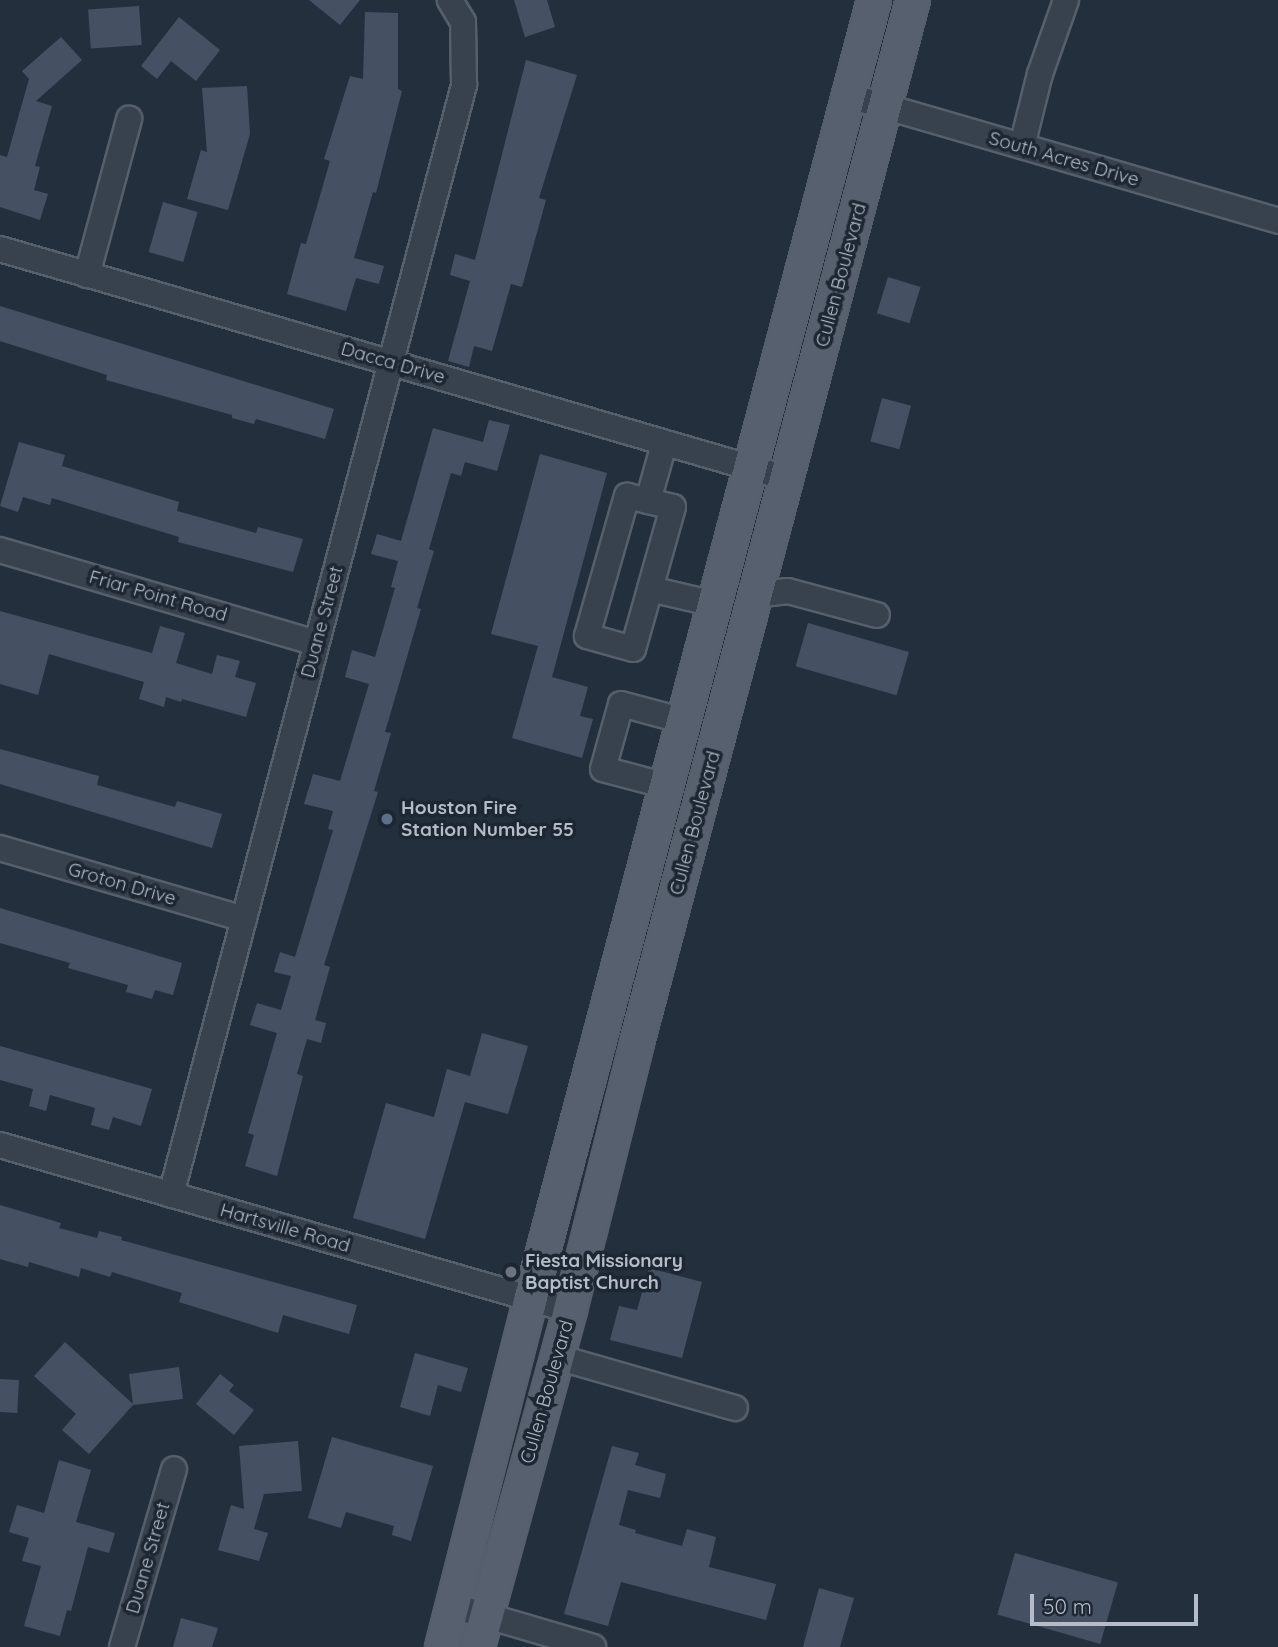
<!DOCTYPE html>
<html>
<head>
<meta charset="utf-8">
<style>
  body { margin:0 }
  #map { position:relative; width:1278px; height:1647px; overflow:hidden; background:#242f3e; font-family:Quicksand,sans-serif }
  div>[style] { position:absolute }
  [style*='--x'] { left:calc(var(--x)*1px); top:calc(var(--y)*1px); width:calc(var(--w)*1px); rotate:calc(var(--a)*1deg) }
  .building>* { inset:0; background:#455162; transform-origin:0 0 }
  .roads { filter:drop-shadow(2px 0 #565f6c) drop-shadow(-2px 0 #565f6c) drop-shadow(0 2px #565f6c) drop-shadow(0 -2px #565f6c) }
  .minor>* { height:24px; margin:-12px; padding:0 12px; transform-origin:12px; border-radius:12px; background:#38414e }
  .major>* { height:32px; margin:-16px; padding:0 16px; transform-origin:16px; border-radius:16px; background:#56606e }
  .dots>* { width:19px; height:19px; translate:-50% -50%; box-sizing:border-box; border:4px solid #1d2633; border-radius:50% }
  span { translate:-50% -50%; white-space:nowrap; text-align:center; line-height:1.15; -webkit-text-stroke:7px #1d2633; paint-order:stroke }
  .street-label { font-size:19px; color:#b4bcc9 }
  .poi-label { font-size:19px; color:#b4bcc9; font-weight:700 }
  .left { translate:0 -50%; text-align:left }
  .scale { position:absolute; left:1030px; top:1594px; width:168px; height:32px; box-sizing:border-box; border:4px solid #b4bcc9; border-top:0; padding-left:9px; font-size:21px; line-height:24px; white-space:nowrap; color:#b4bcc9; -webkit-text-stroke:5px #1d2633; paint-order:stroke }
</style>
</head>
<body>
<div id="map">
  <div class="building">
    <div style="clip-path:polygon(309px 0,360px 0,340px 25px)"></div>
    <div style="clip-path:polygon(514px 0,547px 0,555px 27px,525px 37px)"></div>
    <div style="left:139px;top:6px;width:39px;height:51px;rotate:86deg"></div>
    <div style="clip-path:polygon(365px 12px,398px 13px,398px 89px,402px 91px,376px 193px,373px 192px,354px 258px,384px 266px,379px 284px,356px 278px,346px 311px,287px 294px,301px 243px,306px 244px,330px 161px,324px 159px,350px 76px,363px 79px)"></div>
    <div style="clip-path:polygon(179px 17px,220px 50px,196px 81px,171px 61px,157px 79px,141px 66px)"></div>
    <div style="clip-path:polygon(61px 37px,82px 60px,36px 101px,52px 106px,35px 166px,40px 167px,34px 190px,48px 194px,40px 220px,0 207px,0 155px,7px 157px,29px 79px,22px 71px)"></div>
    <div style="clip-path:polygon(526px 60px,577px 75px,539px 198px,546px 200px,522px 287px,511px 284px,492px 351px,474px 346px,469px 367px,448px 361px,470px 281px,450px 275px,455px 254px,475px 260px)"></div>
    <div style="clip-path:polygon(247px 86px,250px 134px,228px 210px,187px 199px,201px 150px,207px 152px,202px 88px)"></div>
    <div style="left:163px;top:202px;width:36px;height:52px;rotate:16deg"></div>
    <div style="left:888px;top:277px;width:34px;height:38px;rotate:17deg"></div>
    <div style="clip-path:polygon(0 306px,334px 409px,325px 439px,256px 419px,254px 424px,232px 418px,232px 415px,106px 380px,107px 375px,0 341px)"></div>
    <div style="left:882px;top:398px;width:30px;height:45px;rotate:15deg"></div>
    <div style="clip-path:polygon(489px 420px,510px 425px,497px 471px,465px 462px,461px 476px,451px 473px,429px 549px,434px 551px,417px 608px,421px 609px,385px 732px,391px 733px,374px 791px,378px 792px,324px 965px,330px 967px,315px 1020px,326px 1023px,321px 1043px,307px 1039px,297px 1074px,303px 1076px,277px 1176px,245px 1166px,254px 1135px,248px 1133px,277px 1033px,250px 1025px,257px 1003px,281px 1010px,291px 976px,274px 972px,280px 952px,295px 957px,333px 830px,328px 829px,333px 811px,304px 804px,313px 774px,340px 781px,369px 684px,345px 677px,352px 650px,375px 657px,395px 588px,391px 587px,398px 561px,371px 554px,377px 534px,401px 541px,433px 428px,483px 442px)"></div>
    <div style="clip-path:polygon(19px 442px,65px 455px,62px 466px,179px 502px,177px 511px,256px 533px,258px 527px,303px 539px,293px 572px,178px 542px,179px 537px,52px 498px,50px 505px,23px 497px,18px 512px,0 506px)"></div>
    <div style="clip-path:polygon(540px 454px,607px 473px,552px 677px,588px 687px,580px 716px,593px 719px,582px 758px,512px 738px,538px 646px,491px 634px)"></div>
    <div style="clip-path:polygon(0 611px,152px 653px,160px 626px,185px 633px,176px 663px,212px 674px,217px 655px,240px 661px,235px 677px,256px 683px,246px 717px,182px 699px,181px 702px,166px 697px,164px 707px,139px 699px,144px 682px,49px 654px,38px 695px,0 684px)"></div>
    <div style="left:808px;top:623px;width:105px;height:45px;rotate:16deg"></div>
    <div style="clip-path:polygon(0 749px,99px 776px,97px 785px,175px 807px,177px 801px,222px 814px,212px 848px,0 784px)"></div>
    <div style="clip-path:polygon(0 908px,182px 963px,173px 995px,155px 990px,152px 999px,126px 992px,128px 985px,68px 968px,70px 963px,0 943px)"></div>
    <div style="clip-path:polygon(482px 1033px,528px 1046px,508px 1114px,465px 1102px,425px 1239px,353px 1218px,386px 1103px,434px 1117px,447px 1069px,470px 1076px)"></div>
    <div style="clip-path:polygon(0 1046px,152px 1089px,141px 1126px,113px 1117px,109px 1130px,91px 1125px,95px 1108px,50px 1095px,46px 1111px,29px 1106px,33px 1089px,0 1080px)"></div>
    <div style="clip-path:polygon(0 1205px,61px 1223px,59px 1228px,97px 1238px,99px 1231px,122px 1237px,121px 1240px,357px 1305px,349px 1334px,283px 1315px,278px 1333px,179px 1302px,182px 1293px,112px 1272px,110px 1277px,81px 1268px,79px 1277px,29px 1262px,28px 1267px,0 1259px)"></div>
    <div style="clip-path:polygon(649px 1268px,702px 1282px,682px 1358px,610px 1340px,619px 1306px,637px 1310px)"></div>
    <div style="clip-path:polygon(65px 1342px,133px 1404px,129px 1374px,179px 1367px,183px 1399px,133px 1405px,89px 1454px,62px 1430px,76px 1414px,34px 1376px)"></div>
    <div style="clip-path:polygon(415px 1353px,468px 1368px,461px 1392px,438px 1385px,430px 1416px,400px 1407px)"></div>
    <div style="clip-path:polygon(220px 1374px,234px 1385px,229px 1391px,254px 1410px,234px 1435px,196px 1404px)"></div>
    <div style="left:0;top:1379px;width:19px;height:33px;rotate:3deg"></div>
    <div style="clip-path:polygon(332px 1437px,433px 1466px,411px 1541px,392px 1535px,394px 1526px,346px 1512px,341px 1528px,308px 1518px)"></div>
    <div style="clip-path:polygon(298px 1441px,302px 1491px,264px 1494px,254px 1529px,268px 1533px,259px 1561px,218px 1550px,231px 1505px,244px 1509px,239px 1446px)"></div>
    <div style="clip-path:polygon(612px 1446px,639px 1453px,635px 1465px,666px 1474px,660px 1498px,628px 1490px,619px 1525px,636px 1530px,635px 1533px,682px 1546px,687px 1529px,716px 1537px,709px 1567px,776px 1584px,766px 1620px,621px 1582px,608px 1626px,564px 1614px)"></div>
    <div style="clip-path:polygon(59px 1460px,91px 1470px,76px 1522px,115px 1533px,109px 1553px,88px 1547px,71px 1611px,67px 1610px,60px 1636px,24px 1626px,41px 1566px,22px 1561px,29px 1538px,9px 1532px,17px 1505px,44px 1513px)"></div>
    <div style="left:1015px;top:1553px;width:107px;height:64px;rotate:16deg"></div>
    <div style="clip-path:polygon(819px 1588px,854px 1598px,840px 1647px,803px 1647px)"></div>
    <div style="clip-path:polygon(181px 1618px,218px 1628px,212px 1647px,173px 1647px)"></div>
  </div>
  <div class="roads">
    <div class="minor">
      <div style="--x:849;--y:96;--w:447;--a:16.2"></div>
      <div style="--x:1022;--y:146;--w:74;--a:-76"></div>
      <div style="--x:1040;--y:74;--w:78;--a:-70.6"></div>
      <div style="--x:0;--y:249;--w:819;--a:16.24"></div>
      <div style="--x:87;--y:275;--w:162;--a:-74.9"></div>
      <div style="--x:648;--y:501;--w:59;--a:-74.3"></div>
      <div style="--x:0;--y:550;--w:329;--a:16.4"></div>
      <div style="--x:650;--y:589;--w:62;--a:105.8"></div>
      <div style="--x:633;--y:649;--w:48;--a:-164.2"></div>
      <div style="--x:587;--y:636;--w:146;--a:-74.1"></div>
      <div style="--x:627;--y:496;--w:47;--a:13.4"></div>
      <div style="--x:673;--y:507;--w:85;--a:105.7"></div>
      <div style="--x:650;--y:589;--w:67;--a:13"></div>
      <div style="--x:755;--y:595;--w:33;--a:-7"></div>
      <div style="--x:788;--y:591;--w:92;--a:15.1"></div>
      <div style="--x:667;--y:786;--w:66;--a:-165.1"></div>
      <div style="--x:603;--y:769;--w:67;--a:-74.5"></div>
      <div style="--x:621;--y:704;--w:65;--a:15.1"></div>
      <div style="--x:0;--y:848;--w:254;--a:16.2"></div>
      <div style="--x:0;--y:1145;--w:593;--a:16.14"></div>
      <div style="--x:171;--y:1195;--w:1148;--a:-75.21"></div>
      <div style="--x:464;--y:85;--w:63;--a:-90.9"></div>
      <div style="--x:463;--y:22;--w:26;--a:-121"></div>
      <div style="--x:557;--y:1357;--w:185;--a:16"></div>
      <div style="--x:453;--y:1606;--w:146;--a:16.3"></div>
      <div style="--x:122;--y:1647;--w:185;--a:-73.7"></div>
    </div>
    <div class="major">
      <div style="--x:442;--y:1647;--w:357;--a:-75.7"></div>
      <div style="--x:530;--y:1301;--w:1346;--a:-75.19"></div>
      <div style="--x:478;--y:1647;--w:349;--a:-74.7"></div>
      <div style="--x:570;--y:1310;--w:275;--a:-75.9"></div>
      <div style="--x:637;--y:1043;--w:1079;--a:-75.18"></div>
    </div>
  </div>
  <div class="dots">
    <div style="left:387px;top:819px;background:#5c6f8a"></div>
    <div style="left:511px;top:1272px;background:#6b7280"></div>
  </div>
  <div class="street-label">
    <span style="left:1064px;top:159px;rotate:16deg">South Acres Drive</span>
    <span style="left:841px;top:275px;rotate:-75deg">Cullen Boulevard</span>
    <span style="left:393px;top:363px;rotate:16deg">Dacca Drive</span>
    <span style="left:158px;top:596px;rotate:16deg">Friar Point Road</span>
    <span style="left:322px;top:622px;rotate:-75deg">Duane Street</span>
    <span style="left:695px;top:823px;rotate:-75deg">Cullen Boulevard</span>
    <span style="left:122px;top:884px;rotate:16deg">Groton Drive</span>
    <span style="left:285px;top:1228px;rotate:16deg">Hartsville Road</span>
    <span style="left:547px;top:1392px;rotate:-74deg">Cullen Boulevard</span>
    <span style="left:148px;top:1558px;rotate:-74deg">Duane Street</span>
  </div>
  <div class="poi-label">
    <span class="left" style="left:401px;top:819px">Houston Fire<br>Station Number 55</span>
    <span class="left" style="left:525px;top:1272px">Fiesta Missionary<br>Baptist Church</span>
  </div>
  <div class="scale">50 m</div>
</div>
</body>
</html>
